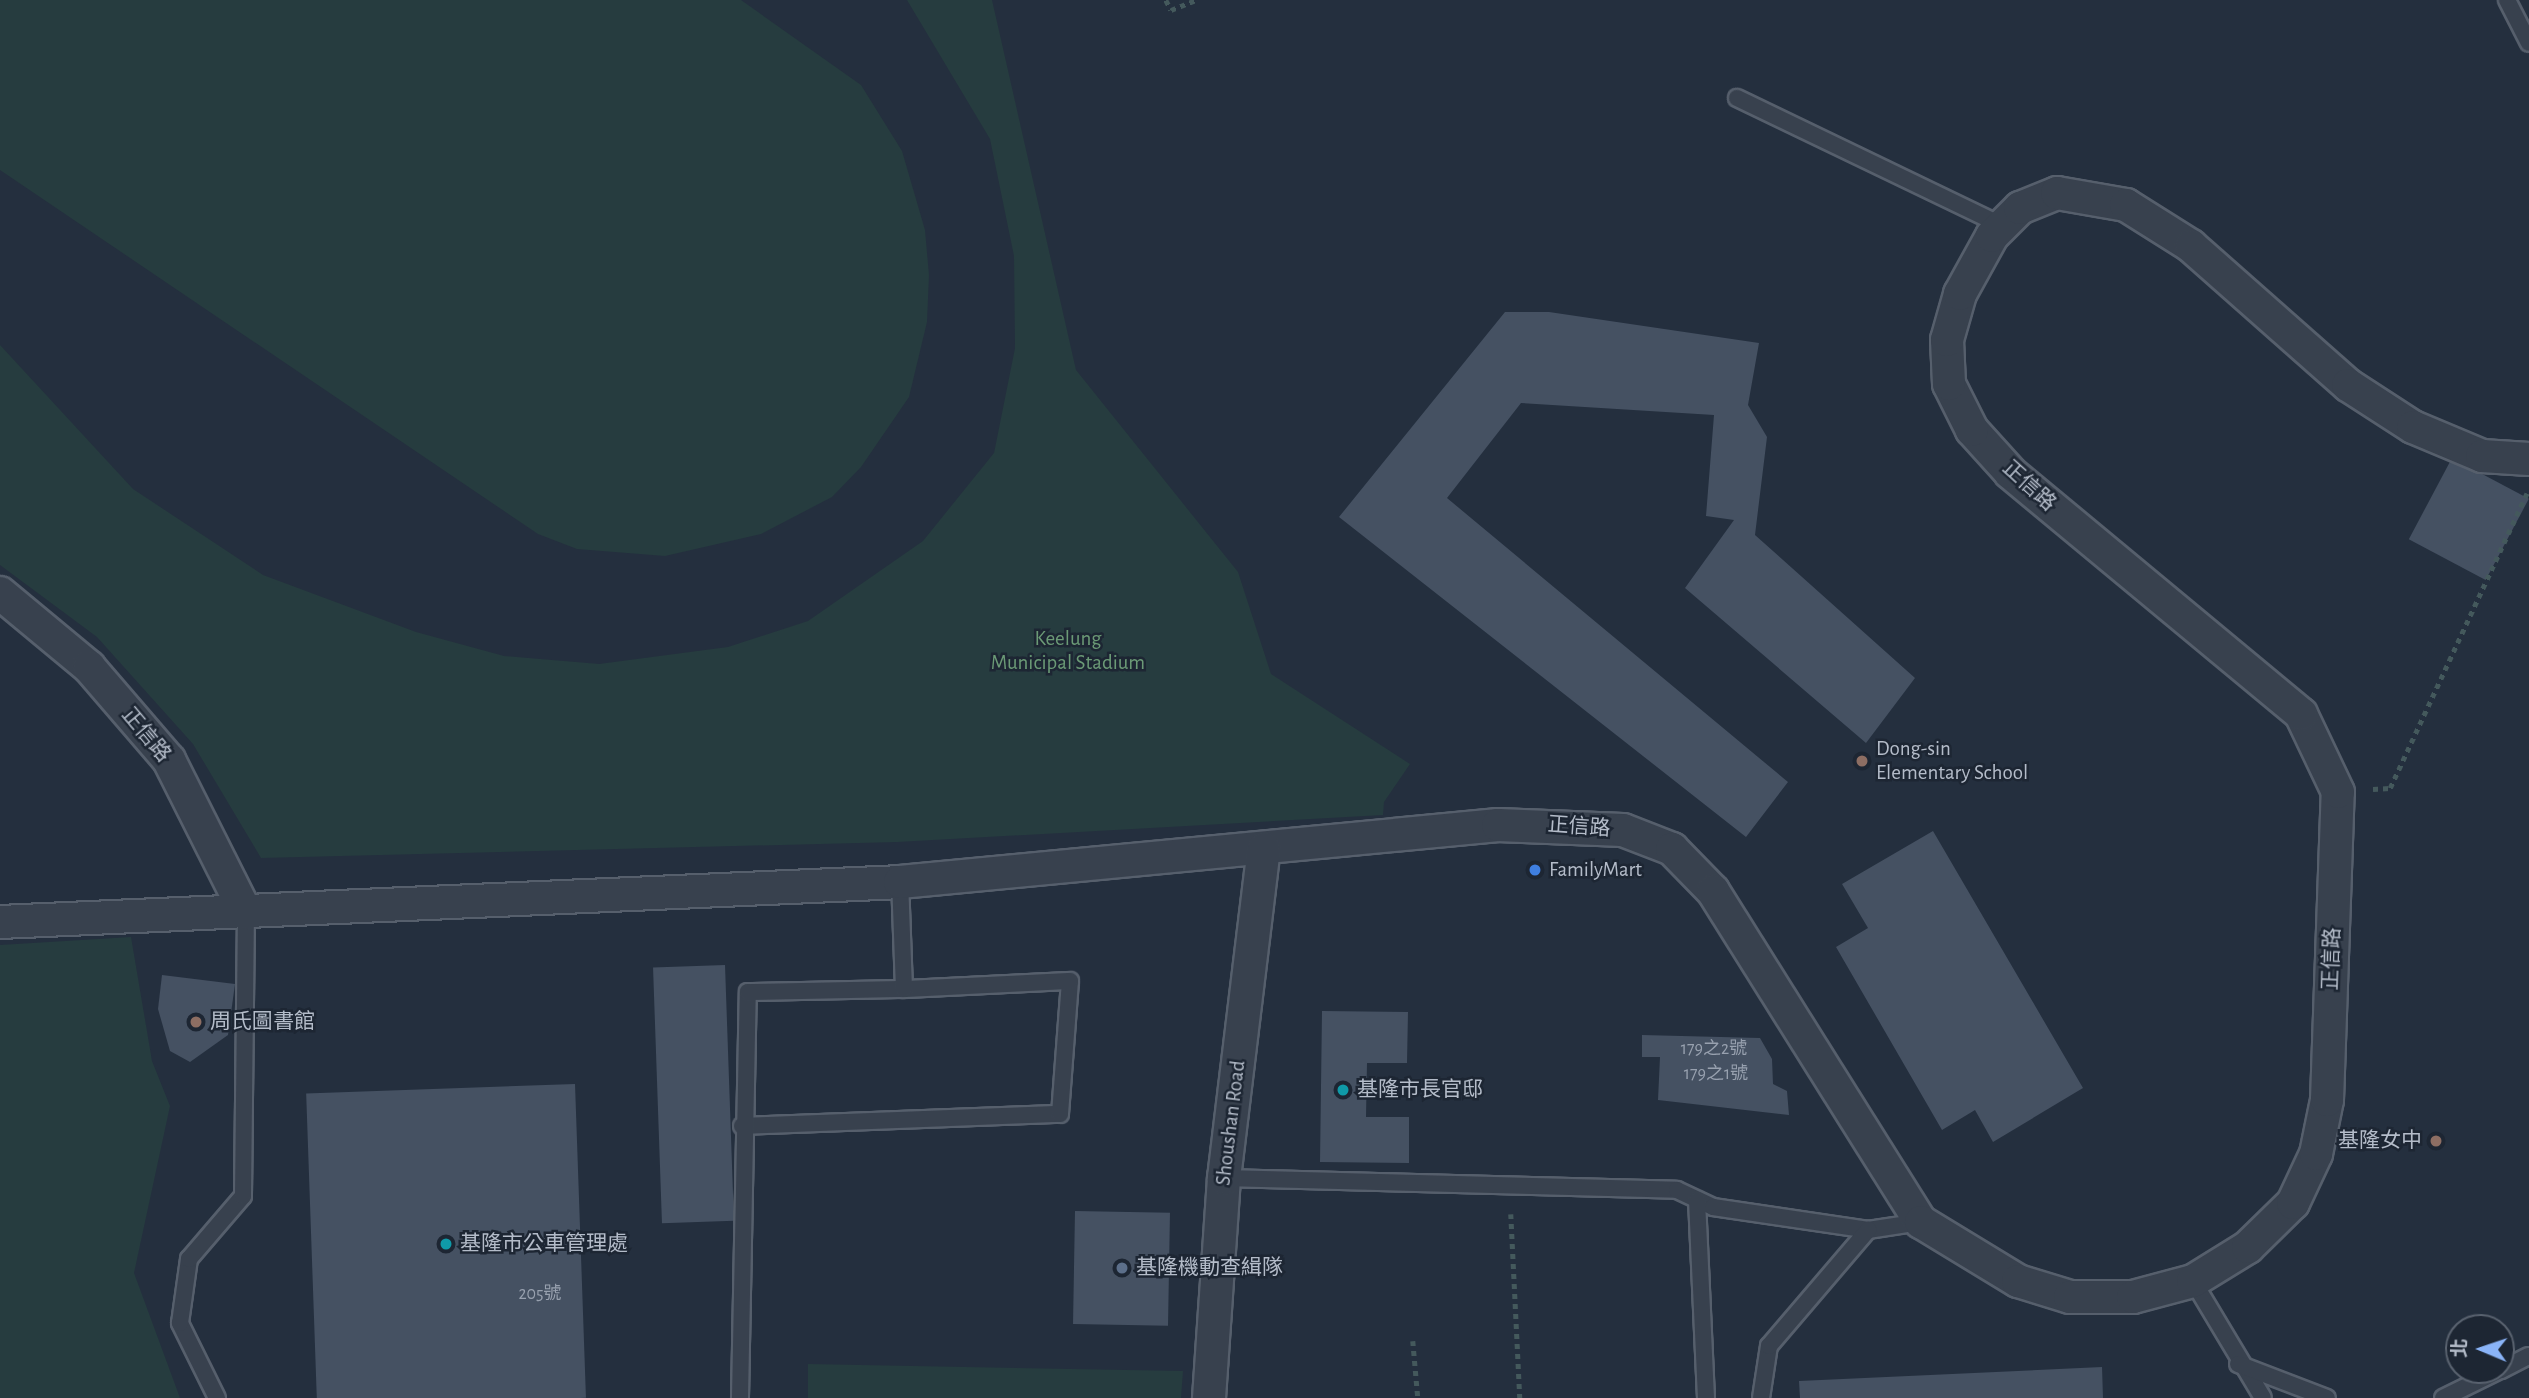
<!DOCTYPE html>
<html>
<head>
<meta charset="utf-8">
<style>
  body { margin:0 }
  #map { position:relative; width:2529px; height:1398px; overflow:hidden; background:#242f3e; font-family:"Alegreya Sans","Noto Sans TC",sans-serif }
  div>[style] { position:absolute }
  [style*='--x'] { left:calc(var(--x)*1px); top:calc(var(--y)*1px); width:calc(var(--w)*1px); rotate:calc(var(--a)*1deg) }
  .green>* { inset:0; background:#263c3f }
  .building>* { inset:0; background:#455162; transform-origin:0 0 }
  .path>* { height:4.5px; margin-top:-2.25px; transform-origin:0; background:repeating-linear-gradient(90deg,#44595c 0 5px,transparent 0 10px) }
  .roads { filter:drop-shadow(2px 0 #565f6c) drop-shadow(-2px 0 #565f6c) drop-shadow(0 2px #565f6c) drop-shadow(0 -2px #565f6c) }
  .service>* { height:16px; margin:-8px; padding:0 8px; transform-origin:8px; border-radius:8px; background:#38414e }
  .minor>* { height:32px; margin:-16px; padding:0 16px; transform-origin:16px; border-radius:16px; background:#38414e }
  .dots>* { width:19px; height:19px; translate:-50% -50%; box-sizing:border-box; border:4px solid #1d2633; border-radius:50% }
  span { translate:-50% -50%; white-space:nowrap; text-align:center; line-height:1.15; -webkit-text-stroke:5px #1d2633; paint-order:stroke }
  .number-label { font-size:18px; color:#98a1af }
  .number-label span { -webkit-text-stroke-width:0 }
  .street-label { font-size:21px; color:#b4bcc9 }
  .park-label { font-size:21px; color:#6b9a76 }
  .poi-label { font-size:21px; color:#b4bcc9 }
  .left { translate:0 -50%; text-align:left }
  .right { translate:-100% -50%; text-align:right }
  .north { position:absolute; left:2445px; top:1314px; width:70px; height:70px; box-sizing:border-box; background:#1d2633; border:2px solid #59626f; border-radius:50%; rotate:272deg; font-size:19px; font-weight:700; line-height:28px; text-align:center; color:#b4bcc9 }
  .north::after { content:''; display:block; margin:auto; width:24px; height:32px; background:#8ab4f8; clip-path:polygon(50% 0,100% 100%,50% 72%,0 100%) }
</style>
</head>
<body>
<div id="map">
  <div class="green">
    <div style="clip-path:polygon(0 0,741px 0,861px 85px,902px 151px,925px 230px,929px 275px,927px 322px,909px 397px,861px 467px,832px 497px,761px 534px,665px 556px,577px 549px,538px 534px,0 170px)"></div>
    <div style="clip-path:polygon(907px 0,992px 0,1076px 370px,1238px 572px,1271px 674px,1410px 764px,1384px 802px,1383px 815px,897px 842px,261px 858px,193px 744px,97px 637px,0 565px,0 345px,133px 489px,263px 575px,416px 632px,504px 656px,599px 664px,728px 647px,808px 621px,923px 541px,994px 453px,1015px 348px,1014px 256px,990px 139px)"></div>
    <div style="clip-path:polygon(131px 937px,152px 1061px,170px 1106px,134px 1273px,180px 1398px,0 1398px,0 945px)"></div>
    <div style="clip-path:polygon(808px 1364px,1183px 1371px,1181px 1398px,808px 1398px)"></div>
  </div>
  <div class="building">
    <div style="clip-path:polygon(1505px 312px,1549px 312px,1759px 343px,1748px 405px,1767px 437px,1755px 535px,1915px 678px,1866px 743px,1685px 588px,1734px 520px,1706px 516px,1714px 415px,1521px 403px,1447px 498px,1788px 782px,1746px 837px,1339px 517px)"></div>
    <div style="left:2452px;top:458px;width:87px;height:92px;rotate:28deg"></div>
    <div style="clip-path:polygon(1933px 831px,2083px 1088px,1993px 1142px,1975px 1110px,1942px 1130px,1836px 947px,1868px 928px,1842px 884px)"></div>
    <div style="left:725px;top:965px;width:256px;height:72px;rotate:88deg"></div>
    <div style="clip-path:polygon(162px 975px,235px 984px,228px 1035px,190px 1062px,170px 1051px,158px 1009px)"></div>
    <div style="clip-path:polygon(1322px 1011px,1408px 1012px,1407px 1063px,1367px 1063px,1366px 1117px,1409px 1117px,1409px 1163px,1320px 1162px)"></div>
    <div style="clip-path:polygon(1642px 1035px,1760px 1038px,1772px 1059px,1773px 1084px,1787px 1091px,1789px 1115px,1658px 1100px,1660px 1057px,1642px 1057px)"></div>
    <div style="left:575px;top:1084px;width:314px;height:269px;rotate:88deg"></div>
    <div style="left:1075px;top:1211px;width:95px;height:113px;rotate:1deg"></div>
    <div style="clip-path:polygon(2102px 1367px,2103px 1398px,1800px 1398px,1799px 1381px)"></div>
  </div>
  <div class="path">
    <div style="--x:1166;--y:0;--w:11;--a:63"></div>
    <div style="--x:1171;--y:10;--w:27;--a:-22"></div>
    <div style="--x:2373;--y:789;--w:17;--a:-3"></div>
    <div style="--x:2390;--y:788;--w:325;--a:-65.1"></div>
    <div style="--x:1511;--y:1214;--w:184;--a:87.2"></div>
    <div style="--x:1413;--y:1341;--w:57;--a:85"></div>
  </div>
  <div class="roads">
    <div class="service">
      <div style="--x:2507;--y:0;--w:48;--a:62.9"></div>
      <div style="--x:1737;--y:98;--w:295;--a:25.7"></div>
      <div style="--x:742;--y:1126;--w:318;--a:-2.2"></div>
      <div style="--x:1060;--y:1114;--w:133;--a:-85.7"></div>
      <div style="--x:1070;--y:981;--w:166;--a:177.2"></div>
      <div style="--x:1224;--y:1178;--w:453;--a:1.5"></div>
      <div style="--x:1677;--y:1190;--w:40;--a:25"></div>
      <div style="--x:1713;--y:1207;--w:157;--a:8.4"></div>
      <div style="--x:1868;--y:1230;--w:54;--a:-8.6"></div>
      <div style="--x:1697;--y:1200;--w:198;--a:87.4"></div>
      <div style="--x:2193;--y:1281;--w:136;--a:59.1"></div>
      <div style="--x:2238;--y:1364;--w:95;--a:20.9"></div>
      <div style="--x:2501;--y:1370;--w:31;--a:-27"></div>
      <div style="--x:217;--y:1398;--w:84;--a:-116.3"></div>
      <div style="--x:180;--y:1323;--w:65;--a:-82"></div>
      <div style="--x:189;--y:1259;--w:83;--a:-49.4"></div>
      <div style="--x:243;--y:1196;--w:283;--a:-89.4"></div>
      <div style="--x:740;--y:1398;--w:406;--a:-88.9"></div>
      <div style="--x:748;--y:992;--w:156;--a:-1.1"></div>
      <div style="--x:904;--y:989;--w:107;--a:-92.1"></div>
      <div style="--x:1761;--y:1398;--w:53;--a:-81.3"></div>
      <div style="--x:1769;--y:1346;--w:153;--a:-49.5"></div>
      <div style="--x:2443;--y:1398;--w:64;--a:-26.2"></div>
    </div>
    <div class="minor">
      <div style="--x:0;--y:593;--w:116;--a:39.7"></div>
      <div style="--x:89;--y:667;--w:123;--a:49.3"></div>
      <div style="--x:169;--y:760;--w:171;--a:63.3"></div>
      <div style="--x:0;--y:922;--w:901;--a:-2.54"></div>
      <div style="--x:900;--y:882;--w:601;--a:-5.44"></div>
      <div style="--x:1498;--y:825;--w:125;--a:2.3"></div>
      <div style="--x:1623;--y:830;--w:53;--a:21.2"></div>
      <div style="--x:1672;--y:849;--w:59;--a:45.7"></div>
      <div style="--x:1713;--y:891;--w:391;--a:57.9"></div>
      <div style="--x:1921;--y:1222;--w:114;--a:31.3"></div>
      <div style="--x:2018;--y:1281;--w:54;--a:17.1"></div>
      <div style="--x:2070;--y:1297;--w:63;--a:0"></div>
      <div style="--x:2133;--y:1297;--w:62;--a:-14.9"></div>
      <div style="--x:2193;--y:1281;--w:65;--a:-31.7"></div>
      <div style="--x:2248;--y:1247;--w:63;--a:-44.4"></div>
      <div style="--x:2293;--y:1203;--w:54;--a:-64.9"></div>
      <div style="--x:2316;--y:1154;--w:55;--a:-78.5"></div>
      <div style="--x:2327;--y:1100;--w:308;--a:-88"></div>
      <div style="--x:2338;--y:792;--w:86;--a:-115.4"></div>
      <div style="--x:2301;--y:714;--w:378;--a:-140.3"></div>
      <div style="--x:2010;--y:472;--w:57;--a:-132.1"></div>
      <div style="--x:1972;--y:430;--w:51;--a:-116.6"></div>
      <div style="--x:1949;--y:384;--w:44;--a:-92.6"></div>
      <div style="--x:1947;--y:340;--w:48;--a:-74.2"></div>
      <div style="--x:1960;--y:294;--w:66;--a:-61.1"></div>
      <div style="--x:1992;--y:236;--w:40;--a:-45"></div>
      <div style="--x:2020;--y:208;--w:40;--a:-22"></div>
      <div style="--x:2057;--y:193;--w:70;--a:9.9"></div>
      <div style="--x:2126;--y:205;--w:77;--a:32.2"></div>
      <div style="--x:2191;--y:246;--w:210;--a:41.5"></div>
      <div style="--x:2348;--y:385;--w:77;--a:32.9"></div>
      <div style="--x:2413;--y:427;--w:75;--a:22.8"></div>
      <div style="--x:2482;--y:456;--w:47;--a:3.7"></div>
      <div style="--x:1209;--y:1398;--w:221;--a:-86.1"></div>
      <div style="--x:1224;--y:1178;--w:332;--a:-83.1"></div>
    </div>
  </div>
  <div class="dots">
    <div style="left:1862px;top:761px;background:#8d6e63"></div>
    <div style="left:1535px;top:870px;background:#3f7fe0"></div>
    <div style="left:196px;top:1022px;background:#8d6e63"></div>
    <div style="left:1343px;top:1090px;background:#0f9aa8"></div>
    <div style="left:2436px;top:1141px;background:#8d6e63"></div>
    <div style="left:446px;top:1244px;background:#0f9aa8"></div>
    <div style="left:1122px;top:1268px;background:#5c6f8a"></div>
  </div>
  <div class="number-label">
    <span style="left:1714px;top:1049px">179之2號</span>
    <span style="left:1716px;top:1074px">179之1號</span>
    <span style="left:540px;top:1294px">205號</span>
  </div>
  <div class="street-label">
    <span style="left:2029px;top:486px;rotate:42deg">正信路</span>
    <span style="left:146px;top:735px;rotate:50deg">正信路</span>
    <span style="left:1579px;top:827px;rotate:4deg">正信路</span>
    <span style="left:2332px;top:959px;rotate:-88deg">正信路</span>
    <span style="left:1231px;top:1123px;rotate:-83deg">Shoushan Road</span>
  </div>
  <div class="park-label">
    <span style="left:1068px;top:651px">Keelung<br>Municipal Stadium</span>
  </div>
  <div class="poi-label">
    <span class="left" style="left:1876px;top:761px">Dong-sin<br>Elementary School</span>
    <span class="left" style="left:1549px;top:870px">FamilyMart</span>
    <span class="left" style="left:210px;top:1022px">周氏圖書館</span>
    <span class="left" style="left:1357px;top:1090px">基隆市長官邸</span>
    <span class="right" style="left:2422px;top:1141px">基隆女中</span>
    <span class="left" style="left:460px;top:1244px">基隆市公車管理處</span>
    <span class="left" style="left:1136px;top:1268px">基隆機動查緝隊</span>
  </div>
  <div class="north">北</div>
</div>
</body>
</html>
